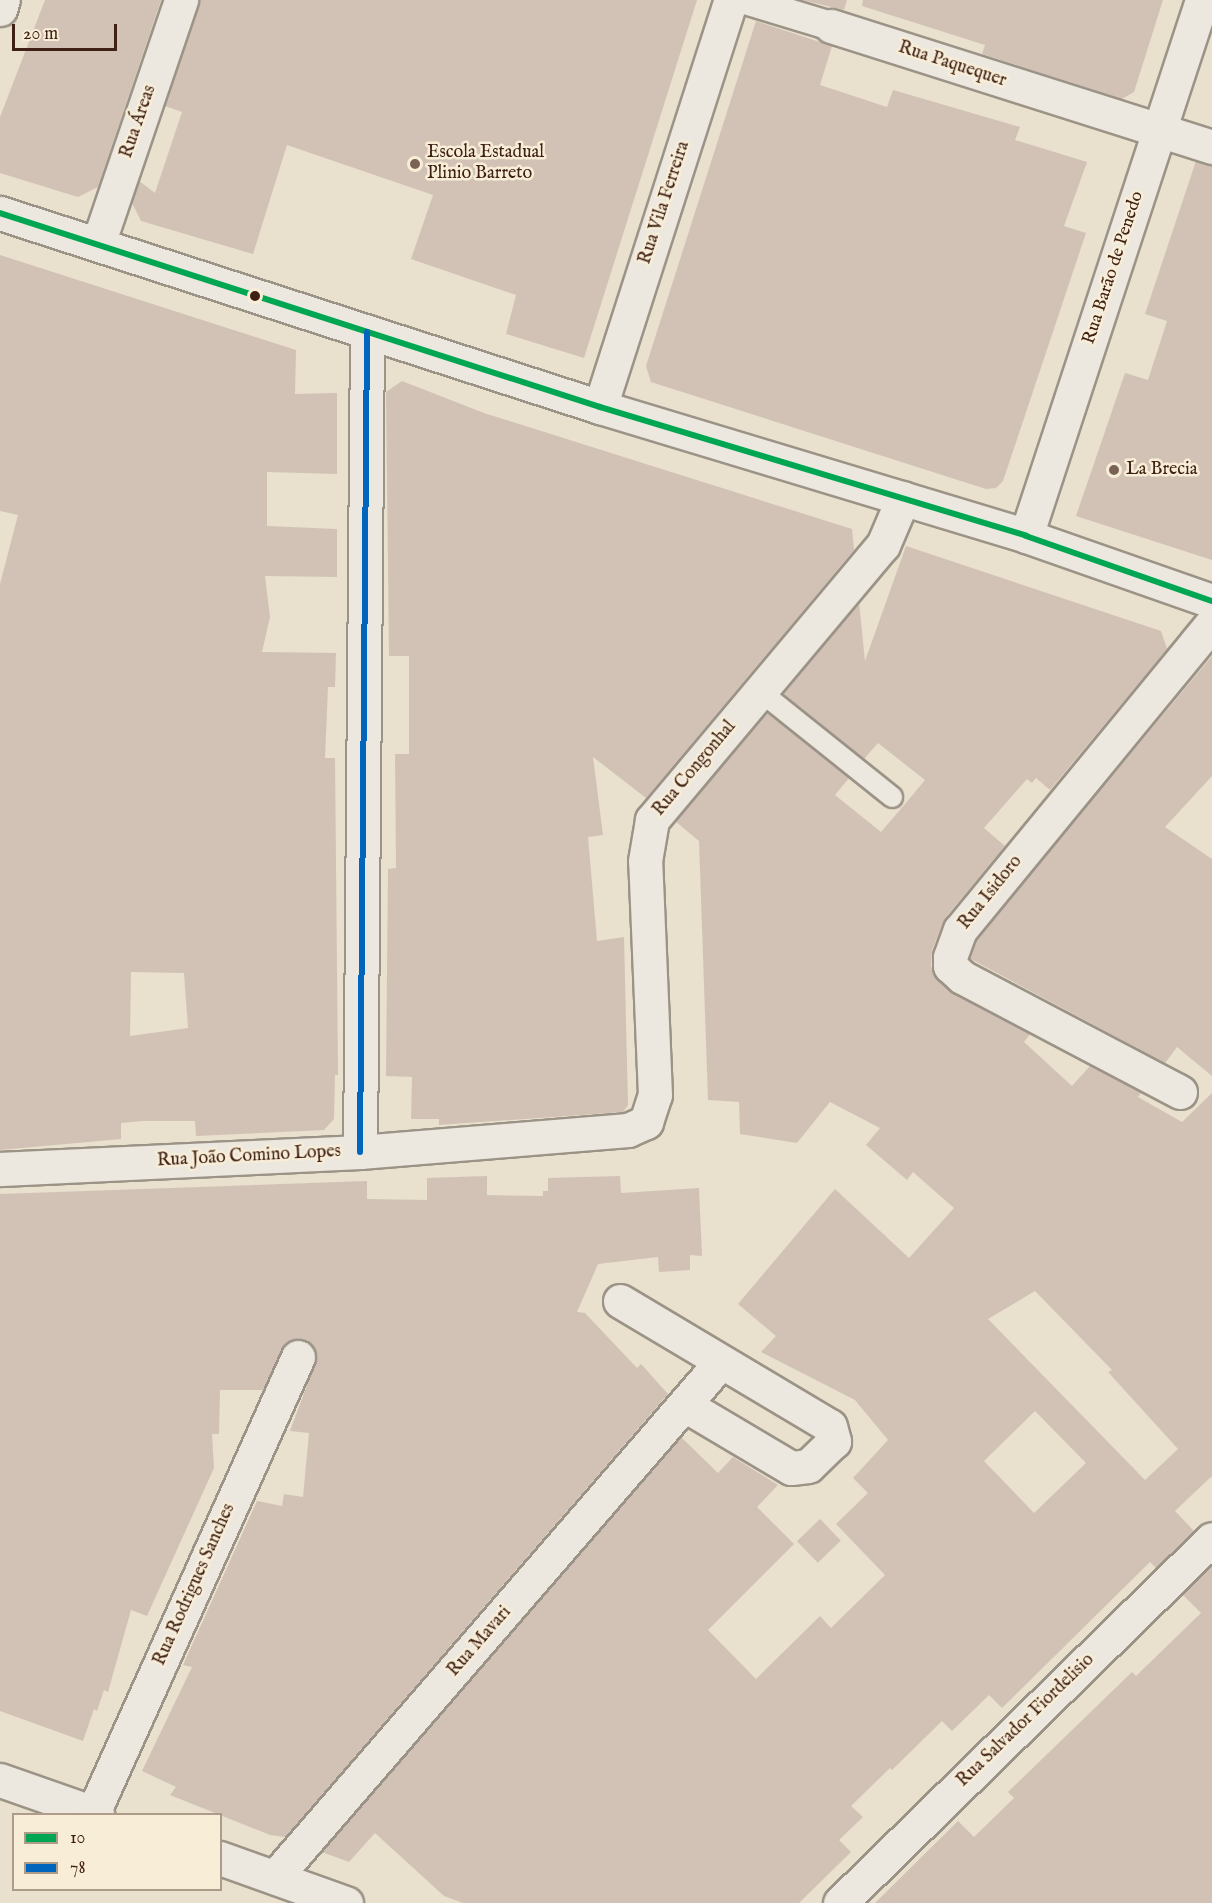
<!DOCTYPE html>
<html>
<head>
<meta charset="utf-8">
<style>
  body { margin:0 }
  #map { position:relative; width:1212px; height:1903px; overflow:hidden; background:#e9e0cd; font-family:"IM FELL English",serif }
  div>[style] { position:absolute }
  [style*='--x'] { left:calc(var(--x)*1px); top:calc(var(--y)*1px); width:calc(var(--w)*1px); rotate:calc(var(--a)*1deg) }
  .building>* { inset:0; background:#d2c2b6; transform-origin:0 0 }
  .roads { filter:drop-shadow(2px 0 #9c9387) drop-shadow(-2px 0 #9c9387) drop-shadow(0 2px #9c9387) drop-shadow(0 -2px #9c9387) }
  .service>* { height:20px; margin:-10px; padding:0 10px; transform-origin:10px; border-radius:10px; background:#ece8df }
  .pedestrian>* { height:28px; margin:-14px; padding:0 14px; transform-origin:14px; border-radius:14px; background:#ece8df }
  .minor>* { height:33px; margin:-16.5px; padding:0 16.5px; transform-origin:16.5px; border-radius:16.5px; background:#ece8df }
  .secondary>* { height:33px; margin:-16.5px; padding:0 16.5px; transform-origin:16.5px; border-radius:16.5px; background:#ece8df }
  .bus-1>* { height:6px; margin:-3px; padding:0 3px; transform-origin:3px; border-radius:3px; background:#00a651 }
  .bus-2>* { height:6px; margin:-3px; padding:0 3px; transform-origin:3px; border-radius:3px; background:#0065bd }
  .dots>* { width:16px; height:16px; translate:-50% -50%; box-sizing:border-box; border:3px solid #f8edd7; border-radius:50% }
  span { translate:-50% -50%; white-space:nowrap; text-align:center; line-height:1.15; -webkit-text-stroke:5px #f8edd7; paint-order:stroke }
  .street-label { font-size:18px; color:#3f2014 }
  .poi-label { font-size:18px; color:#3f2014 }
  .left { translate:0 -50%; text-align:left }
  .legend { position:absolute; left:12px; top:1813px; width:210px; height:78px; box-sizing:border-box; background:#f8edd7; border:2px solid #ae9b89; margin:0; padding:8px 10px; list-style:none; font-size:18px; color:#3f2014 }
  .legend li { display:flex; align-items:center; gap:12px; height:30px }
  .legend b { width:30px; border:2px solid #ae9b89 }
  .scale { position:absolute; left:12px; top:24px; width:105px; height:27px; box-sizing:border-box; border:3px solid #3f2014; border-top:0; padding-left:8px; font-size:18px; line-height:21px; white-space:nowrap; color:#3f2014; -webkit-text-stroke:4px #f8edd7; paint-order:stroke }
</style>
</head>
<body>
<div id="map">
  <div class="building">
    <div style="clip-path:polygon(45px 0,161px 0,98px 187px,78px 197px,0 173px,0 117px)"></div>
    <div style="clip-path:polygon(199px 0,697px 0,584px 358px,506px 334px,516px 295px,411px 259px,433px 195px,287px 145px,253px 254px,141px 221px,132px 203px,139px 181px,155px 193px,182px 112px,165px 106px)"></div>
    <div style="clip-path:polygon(802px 0,847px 0,844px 10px)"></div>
    <div style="clip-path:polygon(863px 0,1163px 0,1134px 92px,1122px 99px,982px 54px,985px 45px,862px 6px)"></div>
    <div style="clip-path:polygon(756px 21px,832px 46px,820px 85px,887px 107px,893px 90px,1020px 127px,1015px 140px,1087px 162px,1064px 226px,1086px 233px,1003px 481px,996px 488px,986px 489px,651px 382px,646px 366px)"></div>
    <div style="clip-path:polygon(1196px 161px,1212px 165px,1212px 560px,1076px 516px,1125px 373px,1148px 380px,1167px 321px,1145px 314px)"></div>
    <div style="clip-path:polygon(evenodd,0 255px,296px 350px,295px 394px,337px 393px,337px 474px,267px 472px,267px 526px,337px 529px,337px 577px,265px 576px,270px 617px,262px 652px,336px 653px,335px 687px,328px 687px,325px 758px,335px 758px,338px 1075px,335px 1075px,334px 1119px,324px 1130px,196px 1136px,195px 1121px,143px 1121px,121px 1123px,121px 1139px,0 1150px,0 584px,18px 515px,0 511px,0 255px,131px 972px,184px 973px,188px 1028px,130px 1036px,131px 972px)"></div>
    <div style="clip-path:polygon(402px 381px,484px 413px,852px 529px,854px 550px,646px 798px,593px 757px,603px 835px,588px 837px,597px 941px,624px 937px,628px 1105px,623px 1112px,439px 1125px,439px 1119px,411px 1119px,412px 1077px,386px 1076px,388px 869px,396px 868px,395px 754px,409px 754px,409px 656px,389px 656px,386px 392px)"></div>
    <div style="clip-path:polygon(evenodd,906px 546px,1161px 631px,1167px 649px,1050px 790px,1036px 778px,1032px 783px,1027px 779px,984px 828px,1005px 846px,945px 918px,932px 950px,931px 966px,937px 979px,953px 993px,1030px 1034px,1024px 1042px,1072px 1086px,1090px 1066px,1141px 1093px,1138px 1097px,1182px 1122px,1212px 1093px,1212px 1476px,1175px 1511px,1194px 1531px,1156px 1568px,1150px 1562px,1002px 1708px,989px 1695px,952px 1731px,942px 1721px,892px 1770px,890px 1768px,851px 1806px,863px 1817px,839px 1840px,851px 1852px,799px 1903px,463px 1903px,444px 1896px,375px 1833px,349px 1862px,322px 1852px,681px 1437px,718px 1473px,733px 1457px,778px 1485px,757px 1507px,794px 1544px,708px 1630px,756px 1679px,820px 1616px,831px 1628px,885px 1575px,836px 1524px,868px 1493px,853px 1478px,888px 1440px,855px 1400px,761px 1352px,776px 1336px,738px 1304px,835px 1189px,909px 1258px,954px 1208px,913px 1172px,907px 1180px,866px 1145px,880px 1128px,830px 1102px,797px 1143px,740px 1134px,739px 1102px,708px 1100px,699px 841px,675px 821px,767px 712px,849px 778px,835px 795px,881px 832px,905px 804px,925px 780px,878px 743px,864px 759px,782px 694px,859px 602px,865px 661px,906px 546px,1035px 1291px,1112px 1370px,1108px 1372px,1178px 1449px,1145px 1480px,988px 1319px,1035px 1291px,906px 546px,1035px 1411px,1086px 1463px,1034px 1513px,984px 1461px,1035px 1411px)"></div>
    <div style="clip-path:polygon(1212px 656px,1212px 776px,1165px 827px,1212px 859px,1212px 1076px,1177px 1047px,1165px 1063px,969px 958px,976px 939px)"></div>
    <div style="clip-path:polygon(487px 1176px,487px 1195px,543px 1196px,543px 1191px,548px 1191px,548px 1178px,620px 1176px,621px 1193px,699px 1188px,702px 1256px,690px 1255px,690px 1270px,659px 1272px,658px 1257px,598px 1264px,577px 1312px,585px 1313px,637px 1368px,641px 1364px,668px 1394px,285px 1837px,270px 1835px,170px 1795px,176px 1787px,142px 1771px,192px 1667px,183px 1665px,257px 1501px,282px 1506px,284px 1494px,303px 1497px,309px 1433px,290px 1431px,315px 1364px,313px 1347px,305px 1340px,287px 1342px,263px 1390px,220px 1390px,219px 1434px,212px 1434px,214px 1468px,147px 1616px,131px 1610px,108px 1692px,104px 1690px,97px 1711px,94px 1709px,83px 1741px,0 1711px,0 1194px,367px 1181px,367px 1199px,427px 1200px,427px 1178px)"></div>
    <div style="left:820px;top:1519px;width:30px;height:32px;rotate:46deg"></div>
    <div style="clip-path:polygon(1212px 1565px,1212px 1903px,875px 1903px,958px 1821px,974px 1837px,1014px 1798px,1008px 1792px,1132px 1672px,1136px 1676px,1201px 1613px,1182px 1594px)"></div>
  </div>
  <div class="roads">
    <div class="service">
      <div style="--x:761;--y:692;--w:168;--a:38.7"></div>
    </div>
    <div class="pedestrian">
      <div style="--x:745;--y:0;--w:90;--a:16.8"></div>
    </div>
    <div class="minor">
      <div style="--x:831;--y:26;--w:400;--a:17.6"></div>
      <div style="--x:0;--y:213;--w:631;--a:17.92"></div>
      <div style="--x:600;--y:407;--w:445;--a:16.8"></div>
      <div style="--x:1026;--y:536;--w:197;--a:19.3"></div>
      <div style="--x:98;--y:244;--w:258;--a:-71.2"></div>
      <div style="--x:600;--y:407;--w:428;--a:-72.2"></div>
      <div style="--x:1026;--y:536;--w:564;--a:-71.82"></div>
      <div style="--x:1180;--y:1092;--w:246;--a:-152.2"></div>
      <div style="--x:962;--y:977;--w:16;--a:-137"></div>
      <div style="--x:950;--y:966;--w:9;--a:-90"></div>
      <div style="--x:950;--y:957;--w:29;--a:-70"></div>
      <div style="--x:960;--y:930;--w:397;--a:-50.6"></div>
      <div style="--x:360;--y:1152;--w:820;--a:-89.51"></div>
      <div style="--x:0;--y:1169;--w:360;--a:-2.7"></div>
      <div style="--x:360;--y:1152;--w:269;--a:-4.7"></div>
      <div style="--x:628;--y:1130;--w:20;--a:-24"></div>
      <div style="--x:646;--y:1122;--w:28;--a:-72"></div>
      <div style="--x:655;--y:1095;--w:234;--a:-92.4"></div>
      <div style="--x:645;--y:861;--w:42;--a:-80.3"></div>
      <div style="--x:652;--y:820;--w:359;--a:-50"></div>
      <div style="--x:883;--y:545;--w:51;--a:-66.9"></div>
      <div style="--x:620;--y:1301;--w:244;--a:30.8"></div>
      <div style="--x:830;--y:1426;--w:16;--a:75"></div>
      <div style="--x:834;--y:1441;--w:36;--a:136"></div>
      <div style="--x:808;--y:1466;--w:17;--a:173"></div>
      <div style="--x:791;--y:1468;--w:123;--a:-149.3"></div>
      <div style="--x:0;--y:1780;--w:103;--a:19.3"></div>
      <div style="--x:93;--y:1813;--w:500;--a:-65.8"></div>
      <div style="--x:220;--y:1858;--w:134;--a:19.7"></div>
      <div style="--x:275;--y:1877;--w:680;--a:-49.12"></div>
      <div style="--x:840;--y:1903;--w:520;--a:-44.38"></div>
    </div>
    <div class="secondary">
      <div style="--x:0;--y:9;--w:9;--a:-72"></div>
    </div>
  </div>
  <div class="bus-1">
    <div style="--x:0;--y:213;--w:631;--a:17.92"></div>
    <div style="--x:600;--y:407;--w:445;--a:16.8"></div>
    <div style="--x:1026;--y:536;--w:197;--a:19.3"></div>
  </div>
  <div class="bus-2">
    <div style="--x:360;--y:1152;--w:820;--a:-89.51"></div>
  </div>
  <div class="dots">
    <div style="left:415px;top:164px;background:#7a6355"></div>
    <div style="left:255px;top:296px;background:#3f2014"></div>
    <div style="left:1114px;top:470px;background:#7a6355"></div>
  </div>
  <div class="street-label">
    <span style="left:952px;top:65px;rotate:18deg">Rua Paquequer</span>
    <span style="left:139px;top:122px;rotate:-71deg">Rua Áreas</span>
    <span style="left:665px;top:203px;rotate:-72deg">Rua Vila Ferreira</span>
    <span style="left:1114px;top:268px;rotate:-72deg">Rua Barão de Penedo</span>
    <span style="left:695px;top:769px;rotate:-50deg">Rua Congonhal</span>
    <span style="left:991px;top:893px;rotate:-51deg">Rua Isidoro</span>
    <span style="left:249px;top:1157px;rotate:-3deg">Rua João Comino Lopes</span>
    <span style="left:195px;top:1585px;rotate:-66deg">Rua Rodrigues Sanches</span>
    <span style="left:480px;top:1642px;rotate:-49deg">Rua Mavari</span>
    <span style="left:1026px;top:1721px;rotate:-44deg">Rua Salvador Fiordelisio</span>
  </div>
  <div class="poi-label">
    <span class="left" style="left:427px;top:164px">Escola Estadual<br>Plinio Barreto</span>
    <span class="left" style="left:1126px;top:470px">La Brecia</span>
  </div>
  <ul class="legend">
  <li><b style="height:8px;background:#00a651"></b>10</li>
  <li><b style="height:8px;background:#0065bd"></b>78</li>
  </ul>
  <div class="scale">20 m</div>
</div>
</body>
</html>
